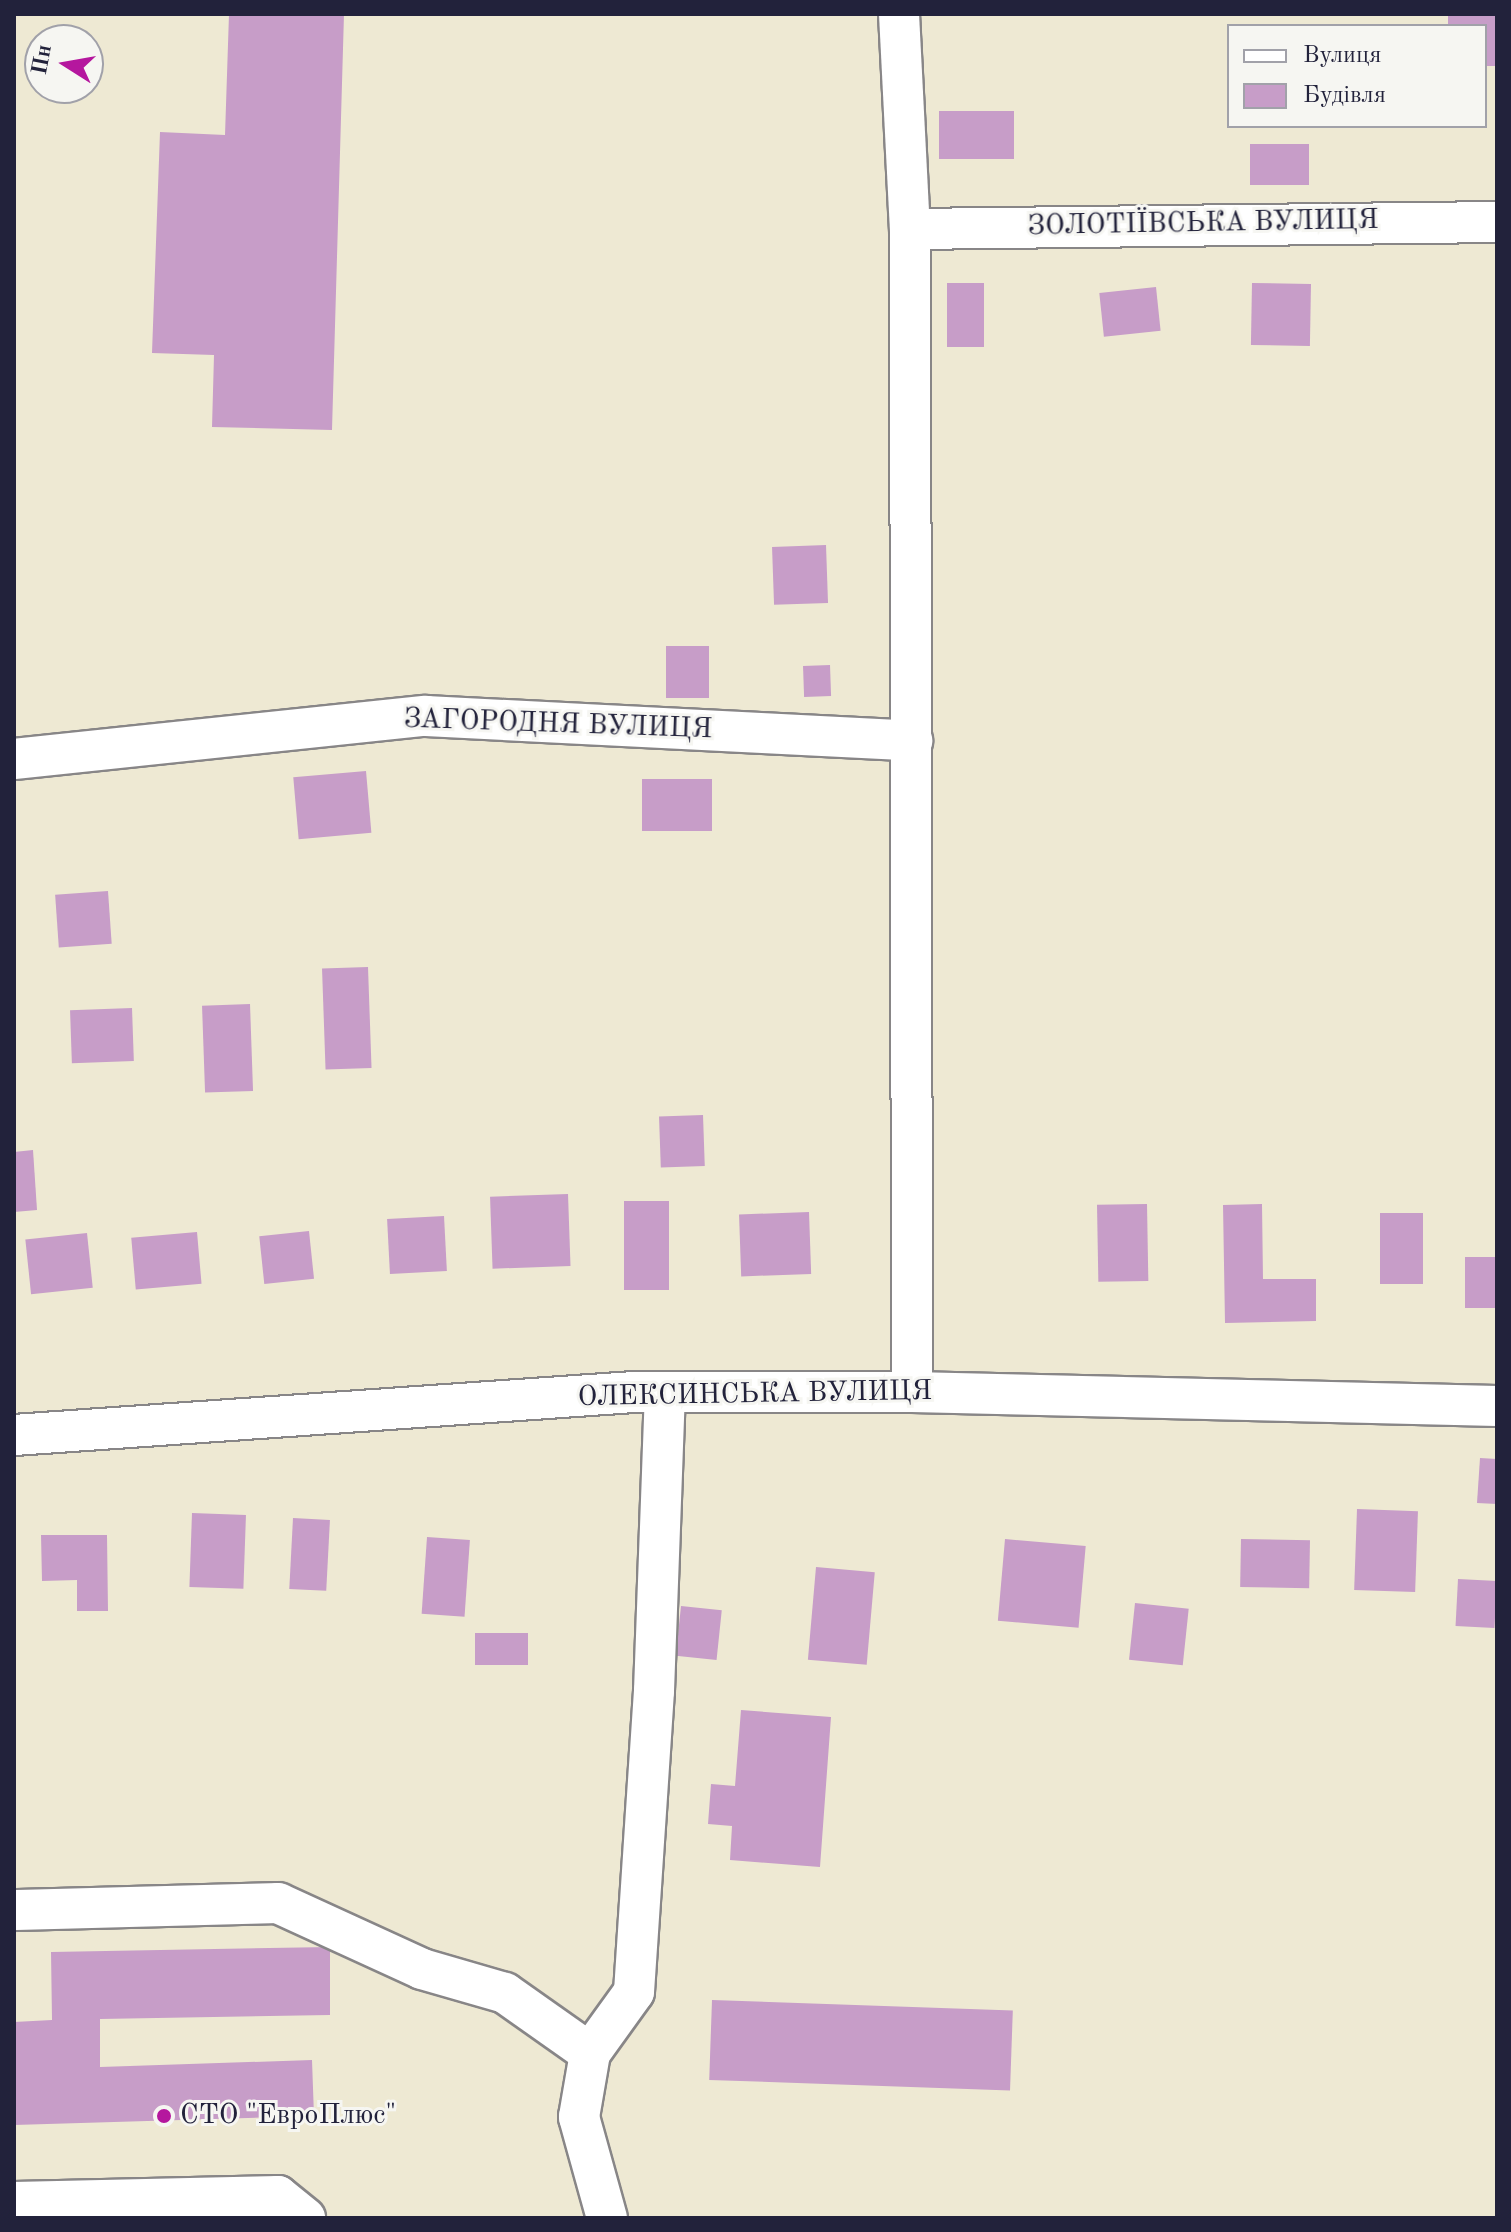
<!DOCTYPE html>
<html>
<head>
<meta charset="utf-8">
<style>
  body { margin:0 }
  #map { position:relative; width:1511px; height:2232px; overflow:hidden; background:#eee9d3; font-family:"Old Standard TT",serif }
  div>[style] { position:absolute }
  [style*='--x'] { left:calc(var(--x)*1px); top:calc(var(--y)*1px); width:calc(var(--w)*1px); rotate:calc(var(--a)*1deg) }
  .building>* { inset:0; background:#c79dc8; transform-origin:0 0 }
  .roads { filter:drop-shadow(2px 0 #888687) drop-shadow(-2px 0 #888687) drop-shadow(0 2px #888687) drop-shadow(0 -2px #888687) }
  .minor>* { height:40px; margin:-20px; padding:0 20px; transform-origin:20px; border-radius:20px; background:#fff }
  .dots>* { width:22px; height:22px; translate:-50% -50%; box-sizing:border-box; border:4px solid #f6f6f2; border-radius:50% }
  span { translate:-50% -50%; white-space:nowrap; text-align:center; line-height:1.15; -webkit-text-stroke:6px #f6f6f2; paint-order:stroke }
  .street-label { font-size:28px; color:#22223b }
  .poi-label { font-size:28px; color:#22223b }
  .left { translate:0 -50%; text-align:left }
  .frame { position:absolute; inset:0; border:16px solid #22223b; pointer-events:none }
  .legend { position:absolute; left:1227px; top:24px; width:260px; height:104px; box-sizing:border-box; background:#f6f6f2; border:2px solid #a1a1a9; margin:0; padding:10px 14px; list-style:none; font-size:24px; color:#22223b }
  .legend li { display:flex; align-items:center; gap:16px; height:40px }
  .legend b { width:40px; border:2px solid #a1a1a9 }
  .north { position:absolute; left:24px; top:24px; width:80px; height:80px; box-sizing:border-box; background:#f6f6f2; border:2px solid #a1a1a9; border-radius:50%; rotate:281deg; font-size:22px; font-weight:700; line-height:32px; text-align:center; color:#22223b }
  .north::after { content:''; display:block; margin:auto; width:28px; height:36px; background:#b5179e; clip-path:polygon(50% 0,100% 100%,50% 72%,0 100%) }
</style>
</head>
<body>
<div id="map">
  <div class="building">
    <div style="clip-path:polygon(229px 14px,344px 14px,332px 430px,212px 427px,214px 355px,152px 353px,160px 132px,225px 135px)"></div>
    <div style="clip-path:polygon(1448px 14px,1497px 14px,1497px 66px,1485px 66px,1485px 26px,1448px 26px)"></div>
    <div style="left:1014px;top:111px;width:48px;height:75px;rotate:90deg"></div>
    <div style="left:1250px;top:144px;width:59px;height:41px"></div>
    <div style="left:947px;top:283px;width:37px;height:64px"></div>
    <div style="left:1252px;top:283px;width:59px;height:62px;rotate:1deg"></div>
    <div style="left:1156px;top:287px;width:44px;height:57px;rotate:84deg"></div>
    <div style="left:826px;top:545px;width:58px;height:54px;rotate:88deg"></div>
    <div style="left:666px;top:646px;width:43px;height:52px"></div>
    <div style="left:830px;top:665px;width:31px;height:27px;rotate:88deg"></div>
    <div style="left:366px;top:771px;width:62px;height:73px;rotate:85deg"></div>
    <div style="left:712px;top:779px;width:52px;height:70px;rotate:90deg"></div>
    <div style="left:108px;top:891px;width:53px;height:53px;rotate:86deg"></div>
    <div style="left:368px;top:967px;width:101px;height:46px;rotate:88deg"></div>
    <div style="left:250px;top:1004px;width:87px;height:48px;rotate:88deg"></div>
    <div style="left:132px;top:1008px;width:53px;height:62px;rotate:88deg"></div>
    <div style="left:703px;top:1115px;width:51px;height:44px;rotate:88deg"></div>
    <div style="clip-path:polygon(33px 1150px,37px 1210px,14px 1212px,14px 1152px)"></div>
    <div style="left:568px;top:1194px;width:72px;height:78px;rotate:88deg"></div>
    <div style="left:624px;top:1201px;width:45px;height:89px"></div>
    <div style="left:1147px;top:1204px;width:77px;height:50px;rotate:89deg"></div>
    <div style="clip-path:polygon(1262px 1204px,1263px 1279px,1316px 1279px,1316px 1321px,1225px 1323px,1223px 1205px)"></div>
    <div style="left:809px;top:1212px;width:62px;height:70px;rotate:88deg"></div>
    <div style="left:1380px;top:1213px;width:43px;height:71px"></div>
    <div style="left:444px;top:1216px;width:55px;height:57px;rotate:87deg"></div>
    <div style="left:309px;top:1231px;width:48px;height:50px;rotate:84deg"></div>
    <div style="left:197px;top:1232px;width:52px;height:66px;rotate:85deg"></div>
    <div style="left:87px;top:1233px;width:55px;height:62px;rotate:84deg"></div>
    <div style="left:1497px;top:1257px;width:51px;height:32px;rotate:90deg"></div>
    <div style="clip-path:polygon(1480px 1458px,1497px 1459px,1497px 1504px,1477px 1503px)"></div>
    <div style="left:1357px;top:1509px;width:61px;height:81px;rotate:2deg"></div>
    <div style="left:192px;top:1513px;width:54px;height:74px;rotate:2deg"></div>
    <div style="left:293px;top:1518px;width:37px;height:71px;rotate:3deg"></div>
    <div style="clip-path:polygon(41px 1535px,107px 1535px,108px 1611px,77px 1611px,77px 1580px,42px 1581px)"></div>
    <div style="left:427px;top:1537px;width:43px;height:77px;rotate:4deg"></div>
    <div style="left:1005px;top:1539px;width:81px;height:82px;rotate:5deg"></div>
    <div style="left:1241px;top:1539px;width:69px;height:48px;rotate:1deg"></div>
    <div style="left:816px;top:1567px;width:59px;height:93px;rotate:5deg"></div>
    <div style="left:1458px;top:1579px;width:39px;height:47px;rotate:3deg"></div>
    <div style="left:1135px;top:1603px;width:54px;height:57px;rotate:6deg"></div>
    <div style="left:681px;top:1606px;width:41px;height:50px;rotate:6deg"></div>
    <div style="left:475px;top:1633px;width:53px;height:32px"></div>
    <div style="clip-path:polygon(741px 1710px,831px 1717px,820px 1867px,730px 1860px,732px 1826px,708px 1824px,711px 1784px,735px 1786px)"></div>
    <div style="clip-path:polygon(330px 1947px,330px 2015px,100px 2019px,100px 2067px,312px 2060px,314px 2116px,14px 2125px,14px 2022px,52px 2020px,51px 1952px)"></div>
    <div style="left:712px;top:2000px;width:301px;height:80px;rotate:2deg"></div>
  </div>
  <div class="roads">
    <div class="minor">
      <div style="--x:899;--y:14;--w:215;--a:87.1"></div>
      <div style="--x:910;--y:229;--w:1163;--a:89.9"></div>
      <div style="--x:910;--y:229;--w:587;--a:-0.68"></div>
      <div style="--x:14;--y:759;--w:414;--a:-6"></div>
      <div style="--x:426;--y:716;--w:487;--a:2.9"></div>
      <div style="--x:14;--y:1435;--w:620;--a:-3.97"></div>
      <div style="--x:633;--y:1392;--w:279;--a:0"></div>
      <div style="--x:912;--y:1392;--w:585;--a:1.37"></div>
      <div style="--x:14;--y:1910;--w:264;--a:-1.5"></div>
      <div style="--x:278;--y:1903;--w:158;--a:24.6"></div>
      <div style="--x:422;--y:1969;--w:86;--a:16.1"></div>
      <div style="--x:505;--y:1993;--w:104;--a:35.2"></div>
      <div style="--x:14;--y:2202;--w:264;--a:-1.3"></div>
      <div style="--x:278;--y:2196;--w:35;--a:39"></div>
      <div style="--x:607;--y:2218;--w:105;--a:-105.5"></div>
      <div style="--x:579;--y:2117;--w:65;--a:-80.2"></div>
      <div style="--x:590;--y:2053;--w:75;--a:-54.2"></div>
      <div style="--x:634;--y:1992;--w:302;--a:-86.2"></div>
      <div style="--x:654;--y:1691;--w:299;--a:-87.9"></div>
    </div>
  </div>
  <div class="dots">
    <div style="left:164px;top:2116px;background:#b5179e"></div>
  </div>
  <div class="street-label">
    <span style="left:1203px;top:224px;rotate:-1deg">ЗОЛОТІЇВСЬКА ВУЛИЦЯ</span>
    <span style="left:558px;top:725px;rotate:2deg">ЗАГОРОДНЯ ВУЛИЦЯ</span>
    <span style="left:755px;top:1395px;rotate:-1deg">ОЛЕКСИНСЬКА ВУЛИЦЯ</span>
  </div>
  <div class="poi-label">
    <span class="left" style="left:180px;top:2116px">СТО "ЕвроПлюс"</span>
  </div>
  <div class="frame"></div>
  <ul class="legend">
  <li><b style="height:10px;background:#fff"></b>Вулиця</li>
  <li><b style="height:22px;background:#c79dc8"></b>Будівля</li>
  </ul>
  <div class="north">Пн</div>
</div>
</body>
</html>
